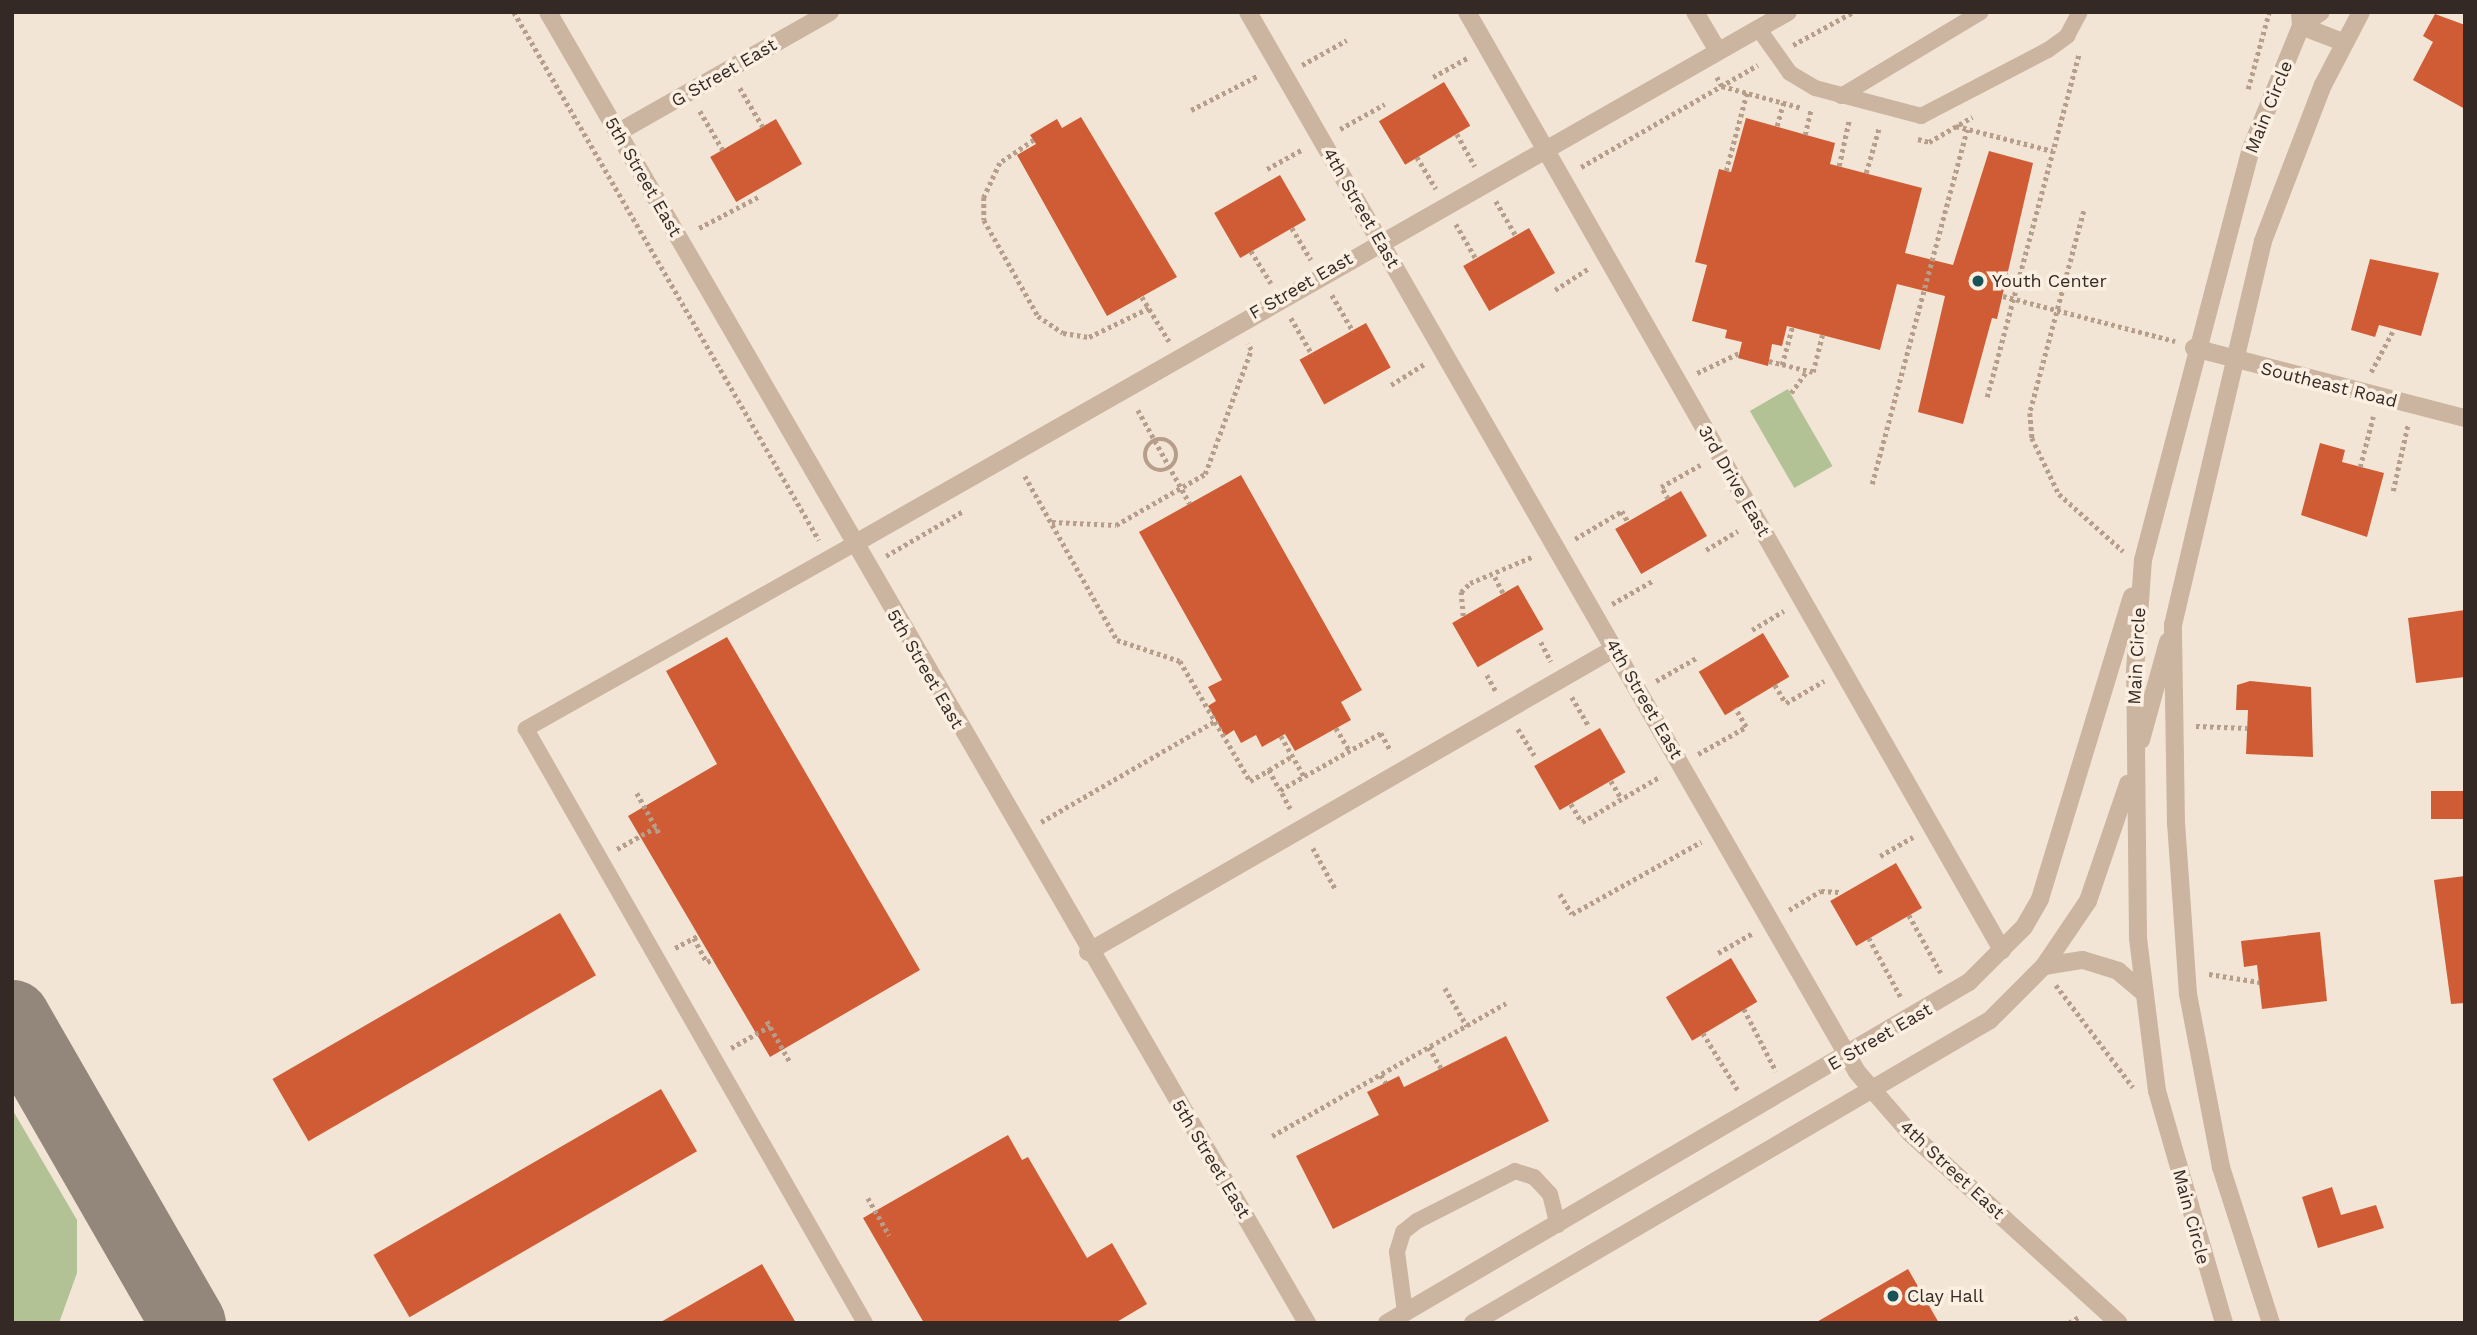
<!DOCTYPE html>
<html>
<head>
<meta charset="utf-8">
<style>
  body { margin:0 }
  #map { position:relative; width:2477px; height:1335px; overflow:hidden; background:#f2e5d5; font-family:"Work Sans",sans-serif }
  div>[style] { position:absolute }
  [style*='--x'] { left:calc(var(--x)*1px); top:calc(var(--y)*1px); width:calc(var(--w)*1px); rotate:calc(var(--a)*1deg) }
  .green>* { inset:0; background:#b2c294; transform-origin:0 0 }
  .taxiway>* { height:75px; margin:-37.5px; padding:0 37.5px; transform-origin:37.5px; border-radius:37.5px; background:#93877c }
  .building>* { inset:0; background:#d05c35; transform-origin:0 0 }
  .path>* { height:4.5px; margin-top:-2.25px; transform-origin:0; background:repeating-linear-gradient(90deg,#b79e8b 0 3.5px,transparent 0 7px) }
  .path>.ring { margin:-2.25px; padding:0; box-sizing:content-box; background:none; border:4.5px solid #b79e8b; border-radius:50% }
  .service>* { height:16px; margin:-8px; padding:0 8px; transform-origin:8px; border-radius:8px; background:#cbb4a0 }
  .minor>* { height:18px; margin:-9px; padding:0 9px; transform-origin:9px; border-radius:9px; background:#cbb4a0 }
  .tertiary>* { height:18px; margin:-9px; padding:0 9px; transform-origin:9px; border-radius:9px; background:#cbb4a0 }
  .dots>* { width:19px; height:19px; translate:-50% -50%; box-sizing:border-box; border:4px solid #faefe1; border-radius:50% }
  span { translate:-50% -50%; white-space:nowrap; text-align:center; line-height:1.15; -webkit-text-stroke:7px #faefe1; paint-order:stroke }
  .street-label { font-size:18px; color:#342924 }
  .poi-label { font-size:18px; color:#342924 }
  .left { translate:0 -50%; text-align:left }
  .frame { position:absolute; inset:0; border:14px solid #342924; pointer-events:none }
</style>
</head>
<body>
<div id="map">
  <div class="green">
    <div style="left:1788px;top:389px;width:89px;height:44px;rotate:60deg"></div>
    <div style="clip-path:polygon(12px 1109px,77px 1220px,77px 1273px,59px 1323px,12px 1323px)"></div>
  </div>
  <div class="taxiway">
    <div style="--x:12;--y:1017;--w:353;--a:60.1"></div>
  </div>
  <div class="building">
    <div style="clip-path:polygon(2435px 14px,2465px 25px,2465px 109px,2413px 80px,2433px 42px,2423px 36px)"></div>
    <div style="left:1444px;top:82px;width:51px;height:76px;rotate:59deg"></div>
    <div style="clip-path:polygon(1081px 117px,1177px 277px,1107px 316px,1017px 155px,1036px 144px,1030px 135px,1057px 119px,1062px 128px)"></div>
    <div style="clip-path:polygon(1746px 118px,1835px 143px,1830px 164px,1922px 188px,1905px 253px,1953px 265px,1989px 151px,2033px 163px,1997px 319px,1992px 318px,1963px 424px,1918px 412px,1945px 296px,1897px 284px,1880px 350px,1787px 326px,1782px 346px,1772px 344px,1768px 366px,1738px 358px,1742px 342px,1725px 338px,1727px 330px,1692px 321px,1707px 265px,1695px 262px,1719px 169px,1731px 172px)"></div>
    <div style="left:776px;top:119px;width:52px;height:76px;rotate:60deg"></div>
    <div style="left:1280px;top:175px;width:52px;height:76px;rotate:60deg"></div>
    <div style="left:1529px;top:228px;width:52px;height:76px;rotate:60deg"></div>
    <div style="clip-path:polygon(2370px 259px,2439px 273px,2421px 336px,2379px 325px,2375px 337px,2351px 330px)"></div>
    <div style="left:1366px;top:323px;width:51px;height:76px;rotate:61deg"></div>
    <div style="clip-path:polygon(2320px 443px,2345px 450px,2342px 462px,2384px 473px,2367px 537px,2301px 515px)"></div>
    <div style="clip-path:polygon(1241px 475px,1362px 690px,1341px 702px,1351px 720px,1295px 751px,1285px 734px,1262px 747px,1256px 735px,1241px 743px,1234px 730px,1225px 736px,1208px 706px,1216px 701px,1208px 687px,1222px 680px,1139px 532px)"></div>
    <div style="left:1681px;top:491px;width:52px;height:76px;rotate:60deg"></div>
    <div style="left:1518px;top:585px;width:51px;height:76px;rotate:60deg"></div>
    <div style="clip-path:polygon(2465px 610px,2465px 677px,2416px 683px,2408px 618px)"></div>
    <div style="left:1763px;top:633px;width:51px;height:75px;rotate:59deg"></div>
    <div style="clip-path:polygon(727px 637px,920px 970px,770px 1057px,628px 816px,717px 764px,666px 671px)"></div>
    <div style="clip-path:polygon(2250px 681px,2311px 687px,2313px 757px,2246px 754px,2248px 710px,2236px 710px,2237px 685px)"></div>
    <div style="left:1600px;top:728px;width:51px;height:76px;rotate:60deg"></div>
    <div style="left:2465px;top:791px;width:28px;height:34px;rotate:90deg"></div>
    <div style="left:1896px;top:863px;width:52px;height:76px;rotate:60deg"></div>
    <div style="clip-path:polygon(2465px 876px,2465px 1003px,2451px 1004px,2434px 880px)"></div>
    <div style="left:560px;top:913px;width:72px;height:332px;rotate:60deg"></div>
    <div style="clip-path:polygon(2320px 932px,2327px 1001px,2262px 1009px,2257px 965px,2244px 967px,2241px 941px)"></div>
    <div style="left:1731px;top:958px;width:51px;height:76px;rotate:59deg"></div>
    <div style="clip-path:polygon(1506px 1036px,1549px 1121px,1333px 1229px,1296px 1156px,1379px 1115px,1367px 1092px,1399px 1076px,1404px 1087px)"></div>
    <div style="left:661px;top:1089px;width:72px;height:332px;rotate:60deg"></div>
    <div style="clip-path:polygon(1008px 1135px,1022px 1160px,1028px 1157px,1087px 1258px,1112px 1243px,1147px 1304px,1115px 1323px,924px 1323px,863px 1218px)"></div>
    <div style="clip-path:polygon(2332px 1187px,2341px 1215px,2376px 1205px,2384px 1228px,2318px 1248px,2302px 1197px)"></div>
    <div style="clip-path:polygon(762px 1264px,796px 1323px,659px 1323px)"></div>
    <div style="clip-path:polygon(1908px 1269px,1939px 1323px,1815px 1323px)"></div>
  </div>
  <div class="path">
    <div style="--x:514;--y:12;--w:610;--a:59.99"></div>
    <div style="--x:1793;--y:45;--w:68;--a:-28.8"></div>
    <div style="--x:1302;--y:65;--w:51;--a:-29.1"></div>
    <div style="--x:1433;--y:77;--w:41;--a:-29.1"></div>
    <div style="--x:1717;--y:77;--w:10;--a:61"></div>
    <div style="--x:1722;--y:86;--w:83;--a:15.4"></div>
    <div style="--x:740;--y:88;--w:45;--a:59.5"></div>
    <div style="--x:2248;--y:89;--w:80;--a:-74.7"></div>
    <div style="--x:1191;--y:110;--w:76;--a:-27.2"></div>
    <div style="--x:700;--y:111;--w:45;--a:59.5"></div>
    <div style="--x:1777;--y:126;--w:24;--a:-75"></div>
    <div style="--x:1956;--y:126;--w:100;--a:14.5"></div>
    <div style="--x:1340;--y:129;--w:51;--a:-29.1"></div>
    <div style="--x:1457;--y:134;--w:37;--a:61"></div>
    <div style="--x:1805;--y:135;--w:26;--a:-77"></div>
    <div style="--x:1918;--y:139;--w:11;--a:15"></div>
    <div style="--x:1929;--y:142;--w:50;--a:-30.2"></div>
    <div style="--x:1034;--y:140;--w:41;--a:145.9"></div>
    <div style="--x:1000;--y:163;--w:38;--a:115"></div>
    <div style="--x:984;--y:197;--w:23;--a:90"></div>
    <div style="--x:984;--y:220;--w:110;--a:60.6"></div>
    <div style="--x:1038;--y:316;--w:30;--a:34"></div>
    <div style="--x:1063;--y:333;--w:26;--a:9"></div>
    <div style="--x:1089;--y:337;--w:67;--a:-25.8"></div>
    <div style="--x:1417;--y:157;--w:37;--a:59"></div>
    <div style="--x:1839;--y:166;--w:47;--a:-77.7"></div>
    <div style="--x:1581;--y:167;--w:204;--a:-30"></div>
    <div style="--x:1267;--y:169;--w:39;--a:-29"></div>
    <div style="--x:1726;--y:171;--w:82;--a:-75.1"></div>
    <div style="--x:1866;--y:173;--w:47;--a:-73.9"></div>
    <div style="--x:1496;--y:201;--w:39;--a:60"></div>
    <div style="--x:2084;--y:211;--w:209;--a:105"></div>
    <div style="--x:2030;--y:413;--w:25;--a:85"></div>
    <div style="--x:2032;--y:438;--w:62;--a:64.3"></div>
    <div style="--x:2059;--y:494;--w:86;--a:41.7"></div>
    <div style="--x:1456;--y:224;--w:39;--a:60"></div>
    <div style="--x:699;--y:228;--w:69;--a:-27.7"></div>
    <div style="--x:1292;--y:228;--w:37;--a:59"></div>
    <div style="--x:1251;--y:251;--w:38;--a:58"></div>
    <div style="--x:1555;--y:290;--w:40;--a:-32.9"></div>
    <div style="--x:1332;--y:295;--w:42;--a:59.7"></div>
    <div style="--x:2003;--y:296;--w:178;--a:14.7"></div>
    <div style="--x:1142;--y:297;--w:52;--a:58.5"></div>
    <div style="--x:1291;--y:318;--w:42;--a:59.7"></div>
    <div style="--x:1769;--y:361;--w:45;--a:14"></div>
    <div style="--x:1813;--y:372;--w:38;--a:-76"></div>
    <div style="--x:1782;--y:365;--w:39;--a:-75"></div>
    <div style="--x:2371;--y:372;--w:49;--a:-61.9"></div>
    <div style="--x:1697;--y:373;--w:47;--a:-25.5"></div>
    <div style="--x:1391;--y:385;--w:41;--a:-32.2"></div>
    <div style="--x:1791;--y:393;--w:27;--a:-54"></div>
    <div style="--x:1987;--y:397;--w:356;--a:-75"></div>
    <div style="--x:1138;--y:410;--w:107;--a:61"></div>
    <div class="ring" style="left:1145px;top:439px;width:27.5px;height:27.5px"></div>
    <div style="--x:2360;--y:467;--w:52;--a:-75.4"></div>
    <div style="--x:1025;--y:476;--w:188;--a:60.7"></div>
    <div style="--x:1117;--y:640;--w:66;--a:18.4"></div>
    <div style="--x:1180;--y:661;--w:139;--a:59.7"></div>
    <div style="--x:1250;--y:781;--w:22;--a:-30"></div>
    <div style="--x:1269;--y:770;--w:23;--a:61"></div>
    <div style="--x:1872;--y:484;--w:367;--a:-75"></div>
    <div style="--x:2393;--y:491;--w:69;--a:-77.4"></div>
    <div style="--x:1668;--y:499;--w:14;--a:-120"></div>
    <div style="--x:1661;--y:487;--w:45;--a:-29.4"></div>
    <div style="--x:1052;--y:522;--w:64;--a:2.7"></div>
    <div style="--x:1116;--y:525;--w:103;--a:-29.8"></div>
    <div style="--x:1205;--y:474;--w:132;--a:-69.6"></div>
    <div style="--x:1251;--y:350;--w:7;--a:-117"></div>
    <div style="--x:1575;--y:539;--w:55;--a:-30.8"></div>
    <div style="--x:1622;--y:511;--w:13;--a:61"></div>
    <div style="--x:1706;--y:550;--w:37;--a:-31"></div>
    <div style="--x:886;--y:556;--w:89;--a:-30.3"></div>
    <div style="--x:1495;--y:577;--w:18;--a:63"></div>
    <div style="--x:1612;--y:604;--w:48;--a:-29.7"></div>
    <div style="--x:1463;--y:616;--w:24;--a:-95"></div>
    <div style="--x:1461;--y:592;--w:13;--a:-45"></div>
    <div style="--x:1470;--y:583;--w:69;--a:-22.9"></div>
    <div style="--x:1752;--y:630;--w:37;--a:-31"></div>
    <div style="--x:1541;--y:642;--w:22;--a:63"></div>
    <div style="--x:1487;--y:675;--w:18;--a:61"></div>
    <div style="--x:1656;--y:681;--w:48;--a:-29.7"></div>
    <div style="--x:1775;--y:685;--w:21;--a:59"></div>
    <div style="--x:1786;--y:703;--w:44;--a:-30.1"></div>
    <div style="--x:1572;--y:697;--w:34;--a:60"></div>
    <div style="--x:2196;--y:726;--w:51;--a:2.2"></div>
    <div style="--x:1336;--y:728;--w:26;--a:59"></div>
    <div style="--x:1518;--y:729;--w:31;--a:58"></div>
    <div style="--x:1281;--y:736;--w:46;--a:60.1"></div>
    <div style="--x:1698;--y:754;--w:55;--a:-29.4"></div>
    <div style="--x:1746;--y:727;--w:22;--a:-120"></div>
    <div style="--x:1269;--y:770;--w:27;--a:-31"></div>
    <div style="--x:1611;--y:781;--w:21;--a:59"></div>
    <div style="--x:637;--y:793;--w:48;--a:61.3"></div>
    <div style="--x:1571;--y:804;--w:21;--a:59"></div>
    <div style="--x:1582;--y:822;--w:91;--a:-30.2"></div>
    <div style="--x:1290;--y:809;--w:21;--a:-118"></div>
    <div style="--x:1280;--y:790;--w:116;--a:-29.4"></div>
    <div style="--x:1381;--y:733;--w:21;--a:61"></div>
    <div style="--x:1041;--y:822;--w:201;--a:-30.1"></div>
    <div style="--x:1313;--y:848;--w:48;--a:61.3"></div>
    <div style="--x:617;--y:849;--w:45;--a:-29.4"></div>
    <div style="--x:1880;--y:856;--w:38;--a:-30"></div>
    <div style="--x:1560;--y:894;--w:23;--a:59"></div>
    <div style="--x:1572;--y:914;--w:148;--a:-29.2"></div>
    <div style="--x:1789;--y:910;--w:37;--a:-31"></div>
    <div style="--x:1821;--y:891;--w:18;--a:3"></div>
    <div style="--x:1909;--y:915;--w:66;--a:61.1"></div>
    <div style="--x:694;--y:938;--w:27;--a:62"></div>
    <div style="--x:707;--y:962;--w:7;--a:-27"></div>
    <div style="--x:1869;--y:938;--w:69;--a:61.6"></div>
    <div style="--x:675;--y:948;--w:27;--a:-28"></div>
    <div style="--x:1718;--y:953;--w:39;--a:-30"></div>
    <div style="--x:2209;--y:974;--w:51;--a:9.1"></div>
    <div style="--x:2056;--y:985;--w:128;--a:53"></div>
    <div style="--x:1445;--y:988;--w:44;--a:59.9"></div>
    <div style="--x:1744;--y:1009;--w:70;--a:62.7"></div>
    <div style="--x:767;--y:1021;--w:47;--a:60.7"></div>
    <div style="--x:1703;--y:1033;--w:69;--a:58.6"></div>
    <div style="--x:1429;--y:1047;--w:24;--a:60"></div>
    <div style="--x:731;--y:1048;--w:45;--a:-29.4"></div>
    <div style="--x:1381;--y:1075;--w:9;--a:58"></div>
    <div style="--x:1272;--y:1136;--w:269;--a:-29.6"></div>
    <div style="--x:868;--y:1198;--w:43;--a:60.4"></div>
    <div style="--x:2069;--y:1323;--w:13;--a:-32"></div>
  </div>
  <div class="service">
    <div style="--x:1758;--y:28;--w:55;--a:54.6"></div>
    <div style="--x:1790;--y:73;--w:29;--a:31"></div>
    <div style="--x:1815;--y:88;--w:110;--a:14.8"></div>
    <div style="--x:1921;--y:116;--w:143;--a:-27.5"></div>
    <div style="--x:2048;--y:50;--w:24;--a:-36"></div>
    <div style="--x:2067;--y:36;--w:27;--a:-62"></div>
    <div style="--x:1841;--y:96;--w:163;--a:-31"></div>
    <div style="--x:854;--y:544;--w:377;--a:150.6"></div>
    <div style="--x:526;--y:729;--w:684;--a:60.29"></div>
    <div style="--x:1405;--y:1312;--w:61;--a:-97.6"></div>
    <div style="--x:1397;--y:1252;--w:21;--a:-73"></div>
    <div style="--x:1403;--y:1232;--w:18;--a:-38"></div>
    <div style="--x:1417;--y:1221;--w:110;--a:-27"></div>
    <div style="--x:1515;--y:1171;--w:20;--a:18"></div>
    <div style="--x:1534;--y:1177;--w:23;--a:47"></div>
    <div style="--x:1550;--y:1194;--w:32;--a:76"></div>
  </div>
  <div class="minor">
    <div style="--x:1248;--y:12;--w:1222;--a:60.12"></div>
    <div style="--x:1857;--y:1072;--w:81;--a:49"></div>
    <div style="--x:1910;--y:1133;--w:282;--a:42.3"></div>
    <div style="--x:1467;--y:12;--w:1080;--a:60.3"></div>
    <div style="--x:1695;--y:12;--w:45;--a:59.5"></div>
    <div style="--x:2300;--y:12;--w:14;--a:86"></div>
    <div style="--x:2301;--y:26;--w:47;--a:21.1"></div>
    <div style="--x:617;--y:133;--w:245;--a:-29.6"></div>
    <div style="--x:2194;--y:348;--w:280;--a:14.5"></div>
    <div style="--x:854;--y:544;--w:1075;--a:-29.67"></div>
    <div style="--x:1088;--y:952;--w:608;--a:-29.98"></div>
  </div>
  <div class="tertiary">
    <div style="--x:548;--y:12;--w:1515;--a:59.93"></div>
    <div style="--x:2141;--y:740;--w:102;--a:-74.6"></div>
    <div style="--x:2044;--y:966;--w:39;--a:-9"></div>
    <div style="--x:2083;--y:960;--w:37;--a:17"></div>
    <div style="--x:2118;--y:971;--w:35;--a:40"></div>
    <div style="--x:1387;--y:1323;--w:675;--a:-30.37"></div>
    <div style="--x:1969;--y:982;--w:78;--a:-45"></div>
    <div style="--x:2024;--y:927;--w:32;--a:-60"></div>
    <div style="--x:2040;--y:899;--w:316;--a:-73.1"></div>
    <div style="--x:1473;--y:1323;--w:599;--a:-30.37"></div>
    <div style="--x:1990;--y:1020;--w:76;--a:-45"></div>
    <div style="--x:2044;--y:966;--w:78;--a:-55.9"></div>
    <div style="--x:2088;--y:901;--w:124;--a:-71.1"></div>
    <div style="--x:2224;--y:1323;--w:241;--a:-106.1"></div>
    <div style="--x:2157;--y:1091;--w:154;--a:-97.1"></div>
    <div style="--x:2138;--y:938;--w:267;--a:-90.6"></div>
    <div style="--x:2135;--y:671;--w:111;--a:-85.9"></div>
    <div style="--x:2143;--y:560;--w:423;--a:-75.3"></div>
    <div style="--x:2250;--y:151;--w:135;--a:-67.8"></div>
    <div style="--x:2301;--y:26;--w:24;--a:-35"></div>
    <div style="--x:2271;--y:1323;--w:164;--a:-107.8"></div>
    <div style="--x:2221;--y:1167;--w:176;--a:-100.8"></div>
    <div style="--x:2188;--y:994;--w:170;--a:-94"></div>
    <div style="--x:2176;--y:824;--w:199;--a:-90.9"></div>
    <div style="--x:2173;--y:625;--w:394;--a:-76.8"></div>
    <div style="--x:2263;--y:241;--w:167;--a:-69"></div>
    <div style="--x:2323;--y:85;--w:82;--a:-62.5"></div>
  </div>
  <div class="dots">
    <div style="left:1978px;top:281px;background:#175358"></div>
    <div style="left:1893px;top:1296px;background:#175358"></div>
  </div>
  <div class="street-label">
    <span style="left:724px;top:73px;rotate:-30deg">G Street East</span>
    <span style="left:2269px;top:107px;rotate:-68deg">Main Circle</span>
    <span style="left:643px;top:177px;rotate:60deg">5th Street East</span>
    <span style="left:1361px;top:208px;rotate:60deg">4th Street East</span>
    <span style="left:1301px;top:286px;rotate:-30deg">F Street East</span>
    <span style="left:2329px;top:385px;rotate:14deg">Southeast Road</span>
    <span style="left:1734px;top:481px;rotate:60deg">3rd Drive East</span>
    <span style="left:2137px;top:656px;rotate:-87deg">Main Circle</span>
    <span style="left:925px;top:669px;rotate:60deg">5th Street East</span>
    <span style="left:1644px;top:699px;rotate:60deg">4th Street East</span>
    <span style="left:1880px;top:1037px;rotate:-30deg">E Street East</span>
    <span style="left:1211px;top:1159px;rotate:59deg">5th Street East</span>
    <span style="left:1952px;top:1170px;rotate:43deg">4th Street East</span>
    <span style="left:2191px;top:1217px;rotate:75deg">Main Circle</span>
  </div>
  <div class="poi-label">
    <span class="left" style="left:1992px;top:281px">Youth Center</span>
    <span class="left" style="left:1907px;top:1296px">Clay Hall</span>
  </div>
  <div class="frame"></div>
</div>
</body>
</html>
